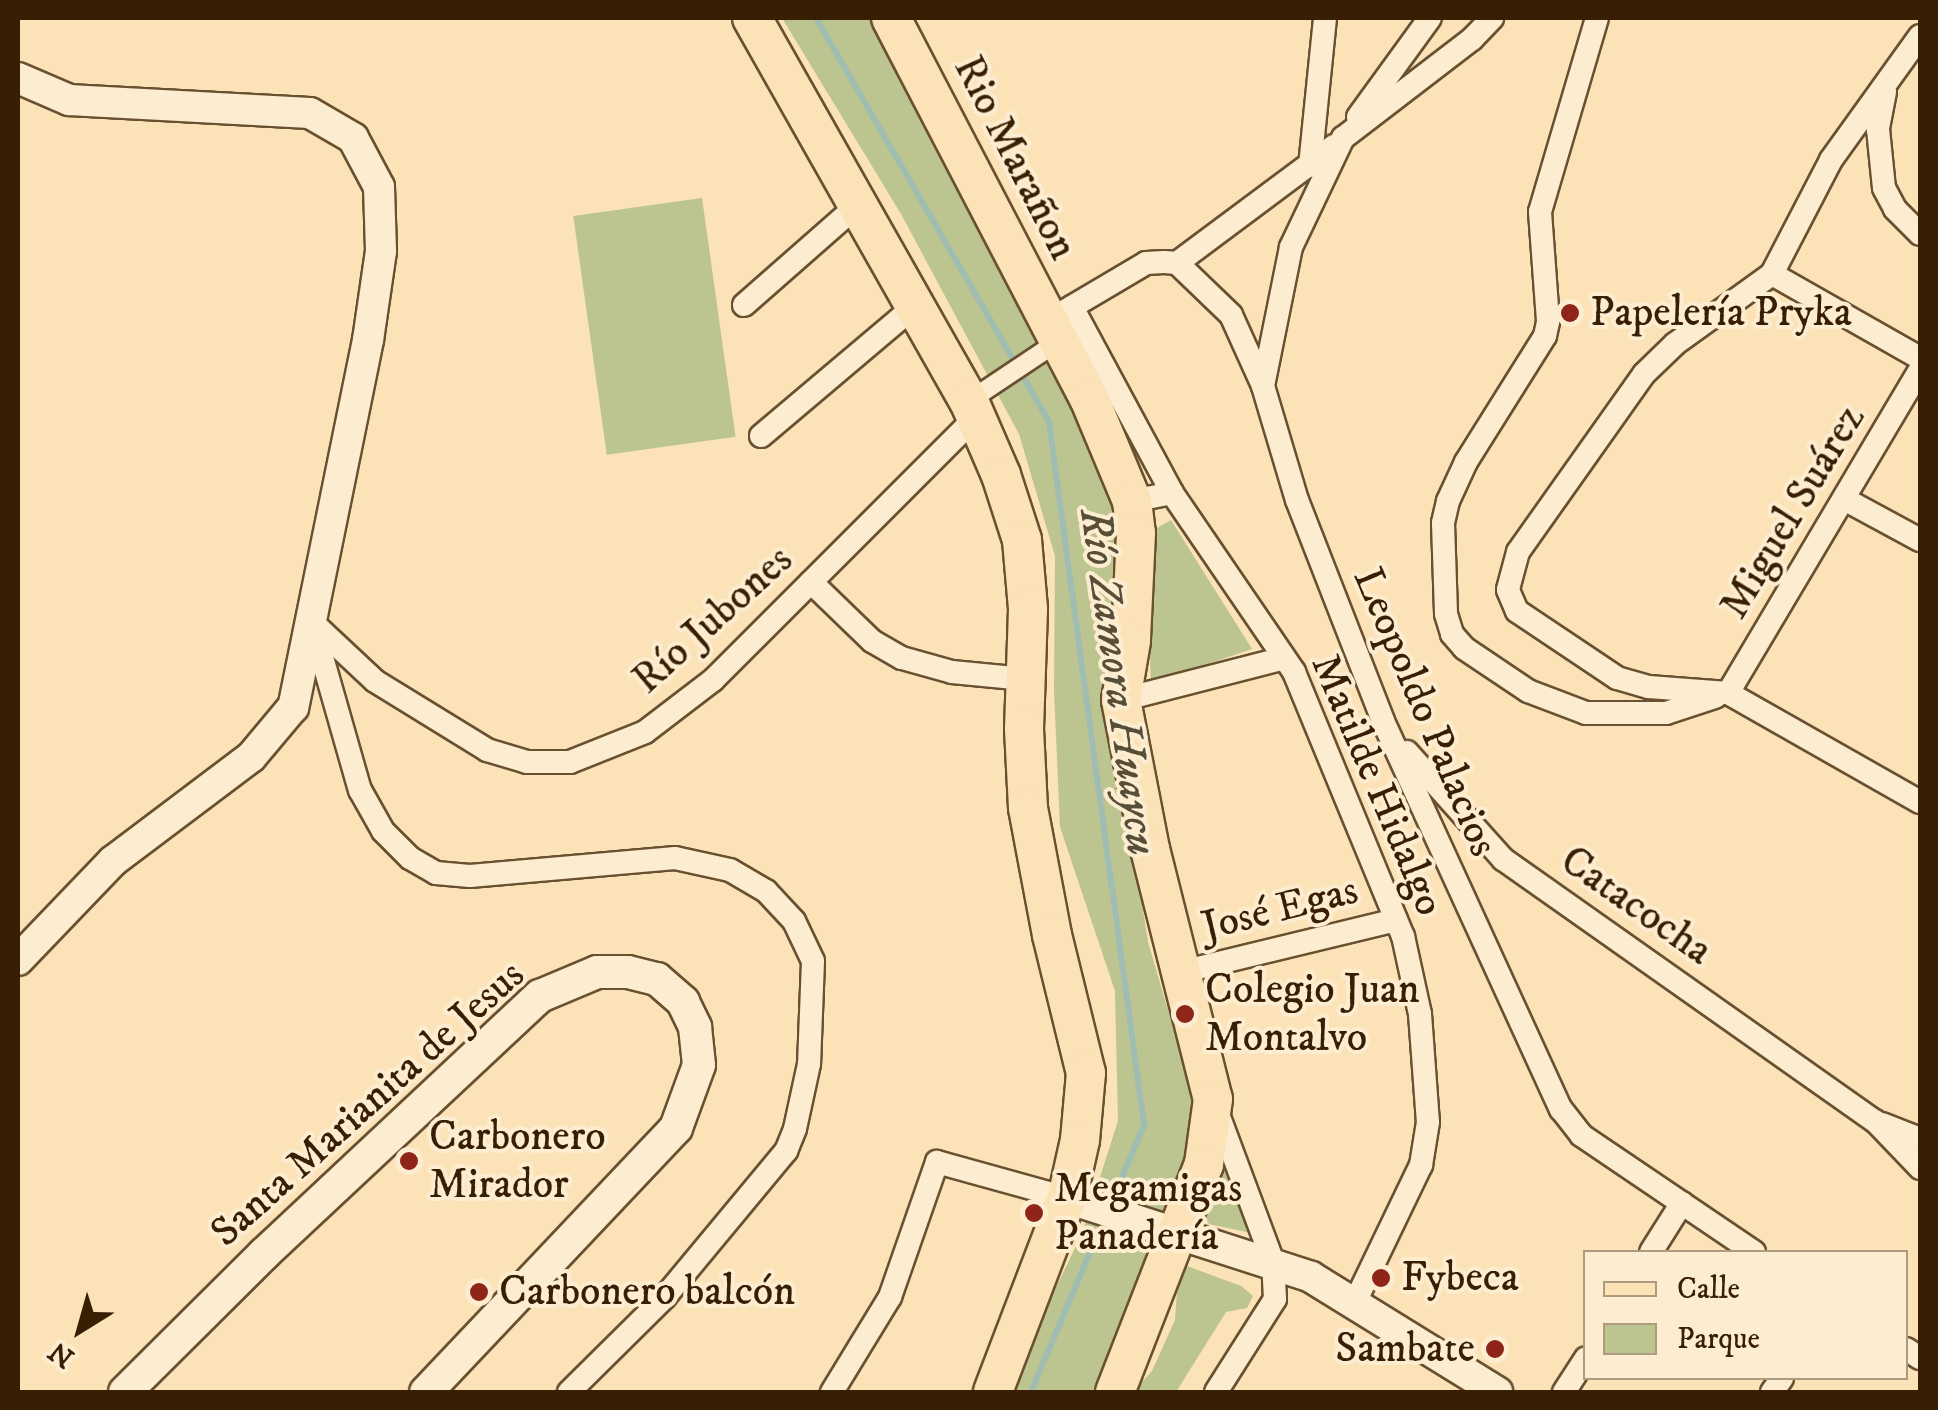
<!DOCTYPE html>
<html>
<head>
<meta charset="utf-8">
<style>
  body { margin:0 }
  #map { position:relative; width:1938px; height:1410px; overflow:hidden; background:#fbe2b7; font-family:"IM FELL DW Pica",serif }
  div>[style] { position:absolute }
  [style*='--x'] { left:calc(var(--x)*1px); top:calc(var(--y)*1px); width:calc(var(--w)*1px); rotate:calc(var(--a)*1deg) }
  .green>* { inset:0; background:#bcc490; transform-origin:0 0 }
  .stream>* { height:6px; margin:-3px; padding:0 3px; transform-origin:3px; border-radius:3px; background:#9fbdb1 }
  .roads { filter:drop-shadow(2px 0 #695030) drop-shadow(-2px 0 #695030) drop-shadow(0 2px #695030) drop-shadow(0 -2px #695030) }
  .pedestrian>* { height:18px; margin:-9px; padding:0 9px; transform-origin:9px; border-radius:9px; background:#fcecd0 }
  .minor>* { height:22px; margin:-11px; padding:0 11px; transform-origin:11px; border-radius:11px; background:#fcecd0 }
  .tertiary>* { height:30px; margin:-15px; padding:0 15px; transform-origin:15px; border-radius:15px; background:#fcecd0 }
  .secondary>* { height:32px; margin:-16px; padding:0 16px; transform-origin:16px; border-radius:16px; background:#fcecd0 }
  .primary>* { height:38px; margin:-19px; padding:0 19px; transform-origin:19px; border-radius:19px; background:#fbe2b7 }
  .dots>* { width:28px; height:28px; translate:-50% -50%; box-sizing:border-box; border:5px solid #fcecd0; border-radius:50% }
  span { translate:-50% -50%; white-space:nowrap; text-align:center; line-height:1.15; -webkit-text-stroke:8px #fcecd0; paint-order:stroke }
  .street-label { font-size:42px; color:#381f03 }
  .poi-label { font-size:42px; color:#381f03 }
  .left { translate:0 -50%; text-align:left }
  .right { translate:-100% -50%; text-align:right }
  .water-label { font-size:45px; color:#574e37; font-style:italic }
  .frame { position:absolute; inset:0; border:20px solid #381f03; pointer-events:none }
  .legend { position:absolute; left:1583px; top:1250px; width:325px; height:130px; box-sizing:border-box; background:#fcecd0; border:2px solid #ae9a7e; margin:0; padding:12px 18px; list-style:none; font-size:30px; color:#381f03 }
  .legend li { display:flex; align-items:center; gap:20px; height:50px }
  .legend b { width:50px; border:2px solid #ae9a7e }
  .north { position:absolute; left:30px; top:1280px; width:100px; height:100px; -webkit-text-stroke:8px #fcecd0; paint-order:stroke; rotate:217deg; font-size:28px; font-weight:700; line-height:40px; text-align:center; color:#381f03 }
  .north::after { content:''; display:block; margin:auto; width:35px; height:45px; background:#381f03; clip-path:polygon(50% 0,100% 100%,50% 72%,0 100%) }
</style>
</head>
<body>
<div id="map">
  <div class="green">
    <div style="clip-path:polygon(782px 18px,882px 18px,1108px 478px,1123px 580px,1106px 678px,1148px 942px,1194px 1099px,1185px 1178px,1094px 1392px,1005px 1392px,1081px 1236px,1118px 1121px,1115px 991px,1060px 827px,1054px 690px,1055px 556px,1019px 434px,901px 214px)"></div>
    <div style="left:702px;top:198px;width:241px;height:130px;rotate:82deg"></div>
    <div style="clip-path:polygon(1171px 520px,1252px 649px,1151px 683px,1145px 535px)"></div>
    <div style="clip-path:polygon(1221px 1161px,1231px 1162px,1251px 1233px,1209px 1224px,1203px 1211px)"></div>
    <div style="clip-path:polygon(1187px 1266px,1241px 1286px,1253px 1296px,1247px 1308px,1226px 1312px,1176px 1392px,1133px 1392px,1152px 1371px,1175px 1320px,1178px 1277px)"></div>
  </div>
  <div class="stream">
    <div style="--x:816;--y:18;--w:466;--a:60"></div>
    <div style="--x:1049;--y:422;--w:709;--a:82.3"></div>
    <div style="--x:1144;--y:1125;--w:82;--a:112.8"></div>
    <div style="--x:1031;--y:1392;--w:190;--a:-67.1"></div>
  </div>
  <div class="roads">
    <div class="pedestrian">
      <div style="--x:969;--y:401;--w:108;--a:-33.7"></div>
    </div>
    <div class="minor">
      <div style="--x:1597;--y:18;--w:202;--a:106.4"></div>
      <div style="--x:1540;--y:212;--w:110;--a:85.8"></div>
      <div style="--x:1548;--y:322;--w:14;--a:102"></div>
      <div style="--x:1545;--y:336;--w:149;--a:122.1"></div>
      <div style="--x:1466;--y:462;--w:43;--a:114.8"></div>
      <div style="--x:1448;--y:501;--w:23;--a:103"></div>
      <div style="--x:1443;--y:523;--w:91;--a:88.1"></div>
      <div style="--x:1446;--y:614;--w:21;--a:73"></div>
      <div style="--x:1452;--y:634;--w:18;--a:49"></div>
      <div style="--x:1464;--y:648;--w:77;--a:33.9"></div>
      <div style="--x:1528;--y:691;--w:62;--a:20.8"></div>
      <div style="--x:1586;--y:713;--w:80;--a:0"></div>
      <div style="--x:1666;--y:713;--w:52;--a:-18.1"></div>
      <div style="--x:1920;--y:36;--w:153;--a:125.7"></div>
      <div style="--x:1831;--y:160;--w:128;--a:117.4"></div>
      <div style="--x:1772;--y:274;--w:120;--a:144.2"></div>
      <div style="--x:1675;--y:344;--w:43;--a:135.9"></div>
      <div style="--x:1644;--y:374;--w:218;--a:125.3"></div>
      <div style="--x:1518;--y:552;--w:39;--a:105"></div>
      <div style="--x:1508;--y:590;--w:23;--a:67"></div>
      <div style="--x:1517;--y:611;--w:120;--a:33.8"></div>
      <div style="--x:1617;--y:678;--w:33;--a:16"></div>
      <div style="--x:1649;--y:687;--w:79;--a:4.3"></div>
      <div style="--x:1728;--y:693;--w:221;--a:29.6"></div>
      <div style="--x:1885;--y:92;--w:38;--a:101"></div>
      <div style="--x:1878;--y:129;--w:59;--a:84.2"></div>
      <div style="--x:1884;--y:188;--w:24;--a:62"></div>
      <div style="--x:1895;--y:209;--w:35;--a:45"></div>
      <div style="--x:1358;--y:117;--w:122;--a:-54"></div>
      <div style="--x:1310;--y:166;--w:149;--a:-84.2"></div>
      <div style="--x:1177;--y:263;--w:196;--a:-36.7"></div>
      <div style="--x:1772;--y:274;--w:170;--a:29.6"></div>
      <div style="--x:744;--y:305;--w:153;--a:-41.3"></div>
      <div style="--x:1072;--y:307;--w:211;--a:61.7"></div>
      <div style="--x:1048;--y:321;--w:114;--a:-30.6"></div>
      <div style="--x:1146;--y:263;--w:18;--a:-3"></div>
      <div style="--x:1164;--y:262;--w:13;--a:4"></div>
      <div style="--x:1177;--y:263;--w:75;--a:43.9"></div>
      <div style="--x:1231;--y:315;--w:78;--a:65.7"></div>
      <div style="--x:1263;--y:386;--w:119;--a:73.4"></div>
      <div style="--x:1297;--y:500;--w:237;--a:68.7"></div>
      <div style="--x:1383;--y:721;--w:427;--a:65.4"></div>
      <div style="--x:1561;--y:1109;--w:33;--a:52"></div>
      <div style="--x:1581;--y:1135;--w:209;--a:34.1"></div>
      <div style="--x:1263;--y:386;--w:142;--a:-78.6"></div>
      <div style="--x:1291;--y:247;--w:121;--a:-64.5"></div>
      <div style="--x:1343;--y:138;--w:163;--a:-37.5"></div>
      <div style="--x:1472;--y:39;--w:29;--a:-46"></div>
      <div style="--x:761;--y:436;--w:202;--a:-40.2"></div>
      <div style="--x:1846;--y:500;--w:84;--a:28.4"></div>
      <div style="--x:1132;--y:501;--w:41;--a:-11.3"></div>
      <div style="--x:1172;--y:493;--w:217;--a:55.7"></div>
      <div style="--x:1294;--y:672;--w:286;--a:67.6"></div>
      <div style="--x:1403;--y:936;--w:80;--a:77.7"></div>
      <div style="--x:1420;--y:1014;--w:108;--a:85.8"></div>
      <div style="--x:1428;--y:1122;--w:44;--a:99.2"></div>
      <div style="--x:1421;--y:1165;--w:152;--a:115.7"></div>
      <div style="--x:811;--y:582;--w:85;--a:44"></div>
      <div style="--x:872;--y:641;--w:34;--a:30"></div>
      <div style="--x:902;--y:658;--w:52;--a:15.6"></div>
      <div style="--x:952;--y:672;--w:73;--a:5.5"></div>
      <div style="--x:312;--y:622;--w:175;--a:74.1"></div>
      <div style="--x:360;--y:790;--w:47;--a:60.7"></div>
      <div style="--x:383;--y:831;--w:38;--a:45"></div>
      <div style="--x:410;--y:858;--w:30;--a:30"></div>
      <div style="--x:436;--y:873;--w:34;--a:5"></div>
      <div style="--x:470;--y:876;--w:206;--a:-5"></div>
      <div style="--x:675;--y:858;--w:56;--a:12.3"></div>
      <div style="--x:730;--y:870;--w:42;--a:30.3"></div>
      <div style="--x:766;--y:891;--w:41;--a:47"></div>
      <div style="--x:794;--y:921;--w:44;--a:64.6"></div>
      <div style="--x:813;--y:961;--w:103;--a:92.2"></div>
      <div style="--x:809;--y:1064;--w:66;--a:102.2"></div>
      <div style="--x:795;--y:1129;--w:24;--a:112"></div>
      <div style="--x:786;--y:1151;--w:190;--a:129.7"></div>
      <div style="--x:665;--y:1297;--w:135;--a:135.3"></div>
      <div style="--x:313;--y:623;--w:85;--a:43.1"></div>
      <div style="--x:375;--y:681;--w:132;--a:31.6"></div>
      <div style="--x:487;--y:750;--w:42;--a:16.7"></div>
      <div style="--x:527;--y:762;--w:43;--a:0"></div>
      <div style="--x:570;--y:762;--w:81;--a:-21.8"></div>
      <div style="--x:645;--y:732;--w:86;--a:-37.4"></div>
      <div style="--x:713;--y:680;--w:372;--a:-45"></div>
      <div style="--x:1728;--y:693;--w:377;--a:-59.3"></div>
      <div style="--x:1121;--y:700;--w:168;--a:-14.4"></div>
      <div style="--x:1407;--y:752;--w:144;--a:48.1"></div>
      <div style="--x:1503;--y:859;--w:455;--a:35.2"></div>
      <div style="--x:1875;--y:1121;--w:65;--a:46.2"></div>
      <div style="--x:1181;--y:972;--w:221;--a:-13.6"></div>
      <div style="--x:1882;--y:1124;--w:41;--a:21.5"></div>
      <div style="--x:1651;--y:1252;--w:58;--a:-57.7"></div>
      <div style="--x:1906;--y:1349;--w:17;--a:33"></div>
      <div style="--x:832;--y:1392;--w:111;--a:-58.6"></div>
      <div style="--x:890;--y:1297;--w:143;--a:-70.8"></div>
      <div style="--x:937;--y:1162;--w:135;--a:15.5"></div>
      <div style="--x:1216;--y:1392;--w:110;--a:-57.6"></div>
      <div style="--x:1275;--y:1299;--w:37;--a:-93"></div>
      <div style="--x:1273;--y:1262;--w:163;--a:-110.4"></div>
      <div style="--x:1564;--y:1392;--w:40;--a:-57.1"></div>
      <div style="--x:1772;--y:1392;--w:17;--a:-54"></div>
    </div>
    <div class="tertiary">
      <div style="--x:18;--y:78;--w:56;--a:23.3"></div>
      <div style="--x:69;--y:100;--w:241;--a:3.1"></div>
      <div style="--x:310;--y:113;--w:50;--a:30.2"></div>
      <div style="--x:353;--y:138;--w:55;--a:62"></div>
      <div style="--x:379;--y:187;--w:64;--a:88.2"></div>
      <div style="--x:381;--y:251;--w:90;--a:98.3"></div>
      <div style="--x:368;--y:340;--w:375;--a:101.5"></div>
      <div style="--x:293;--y:707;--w:65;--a:130"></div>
      <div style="--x:251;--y:757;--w:173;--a:143"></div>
      <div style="--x:113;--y:861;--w:137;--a:133.8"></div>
      <div style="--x:1067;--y:1198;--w:256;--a:17.9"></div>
      <div style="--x:1311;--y:1277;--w:219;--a:31.7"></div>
    </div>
    <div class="secondary">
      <div style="--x:125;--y:1392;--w:196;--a:-44.8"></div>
      <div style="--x:264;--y:1254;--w:378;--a:-43.1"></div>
      <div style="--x:540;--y:996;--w:62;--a:-22.8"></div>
      <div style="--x:597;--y:972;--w:31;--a:0"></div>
      <div style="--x:628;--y:972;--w:30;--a:14"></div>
      <div style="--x:657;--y:979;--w:35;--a:41"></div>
      <div style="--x:683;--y:1002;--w:28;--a:64"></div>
      <div style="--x:695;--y:1027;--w:38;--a:84"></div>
      <div style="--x:699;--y:1065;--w:67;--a:110.1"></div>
      <div style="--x:676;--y:1128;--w:364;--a:133.4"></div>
    </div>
    <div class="primary">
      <div style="--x:752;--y:18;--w:440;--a:60.5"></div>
      <div style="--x:969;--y:401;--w:81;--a:66.6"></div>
      <div style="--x:1001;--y:475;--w:68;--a:72.1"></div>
      <div style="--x:1022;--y:540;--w:69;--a:85"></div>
      <div style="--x:1028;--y:609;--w:120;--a:91.9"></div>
      <div style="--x:1024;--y:729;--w:79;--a:87.1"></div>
      <div style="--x:1028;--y:808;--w:129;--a:79.3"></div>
      <div style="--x:1052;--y:935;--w:142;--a:76.2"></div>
      <div style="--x:1086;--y:1073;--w:67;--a:95.1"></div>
      <div style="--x:1080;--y:1140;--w:59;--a:102.6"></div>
      <div style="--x:1067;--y:1198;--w:208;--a:110.9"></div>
      <div style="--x:891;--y:18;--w:428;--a:62.5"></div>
      <div style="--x:1089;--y:398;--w:112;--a:67.3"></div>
      <div style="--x:1132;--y:501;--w:32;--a:83"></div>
      <div style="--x:1136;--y:533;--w:108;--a:92.7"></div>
      <div style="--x:1131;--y:641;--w:60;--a:99.6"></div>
      <div style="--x:1121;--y:700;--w:152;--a:79"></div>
      <div style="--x:1150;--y:849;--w:258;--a:75.9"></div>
      <div style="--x:1213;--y:1099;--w:66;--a:97.9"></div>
      <div style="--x:1204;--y:1164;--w:245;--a:111.3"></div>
    </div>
  </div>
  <div class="dots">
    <div style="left:1570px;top:313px;background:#8f2418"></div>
    <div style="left:1185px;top:1014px;background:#8f2418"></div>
    <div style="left:409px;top:1161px;background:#8f2418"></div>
    <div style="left:1034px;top:1213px;background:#8f2418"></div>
    <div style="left:1381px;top:1278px;background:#8f2418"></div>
    <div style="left:479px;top:1292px;background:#8f2418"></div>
    <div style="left:1495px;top:1349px;background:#8f2418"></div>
  </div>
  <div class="street-label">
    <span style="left:1015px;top:158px;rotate:63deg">Rio Marañon</span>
    <span style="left:1793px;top:512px;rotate:-59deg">Miguel Suárez</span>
    <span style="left:713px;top:620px;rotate:-42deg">Río Jubones</span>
    <span style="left:1425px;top:712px;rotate:67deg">Leopoldo Palacios</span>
    <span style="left:1377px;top:785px;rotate:67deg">Matilde Hidalgo</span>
    <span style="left:1636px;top:906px;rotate:35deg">Catacocha</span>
    <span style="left:1280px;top:909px;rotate:-14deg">José Egas</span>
    <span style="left:368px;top:1104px;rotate:-42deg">Santa Marianita de Jesus</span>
  </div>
  <div class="poi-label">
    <span class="left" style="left:1590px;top:313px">Papelería Pryka</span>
    <span class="left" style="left:1205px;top:1014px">Colegio Juan<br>Montalvo</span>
    <span class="left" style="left:429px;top:1161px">Carbonero<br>Mirador</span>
    <span class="left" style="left:1054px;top:1213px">Megamigas<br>Panadería</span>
    <span class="left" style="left:1401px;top:1278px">Fybeca</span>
    <span class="left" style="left:499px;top:1292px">Carbonero balcón</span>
    <span class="right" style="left:1475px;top:1349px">Sambate</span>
  </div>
  <div class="water-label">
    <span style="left:1117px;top:682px;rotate:82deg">Río Zamora Huaycu</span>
  </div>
  <div class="frame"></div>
  <ul class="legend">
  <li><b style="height:12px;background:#fbe2b7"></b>Calle</li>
  <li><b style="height:28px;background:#bcc490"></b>Parque</li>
  </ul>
  <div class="north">N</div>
</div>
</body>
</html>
